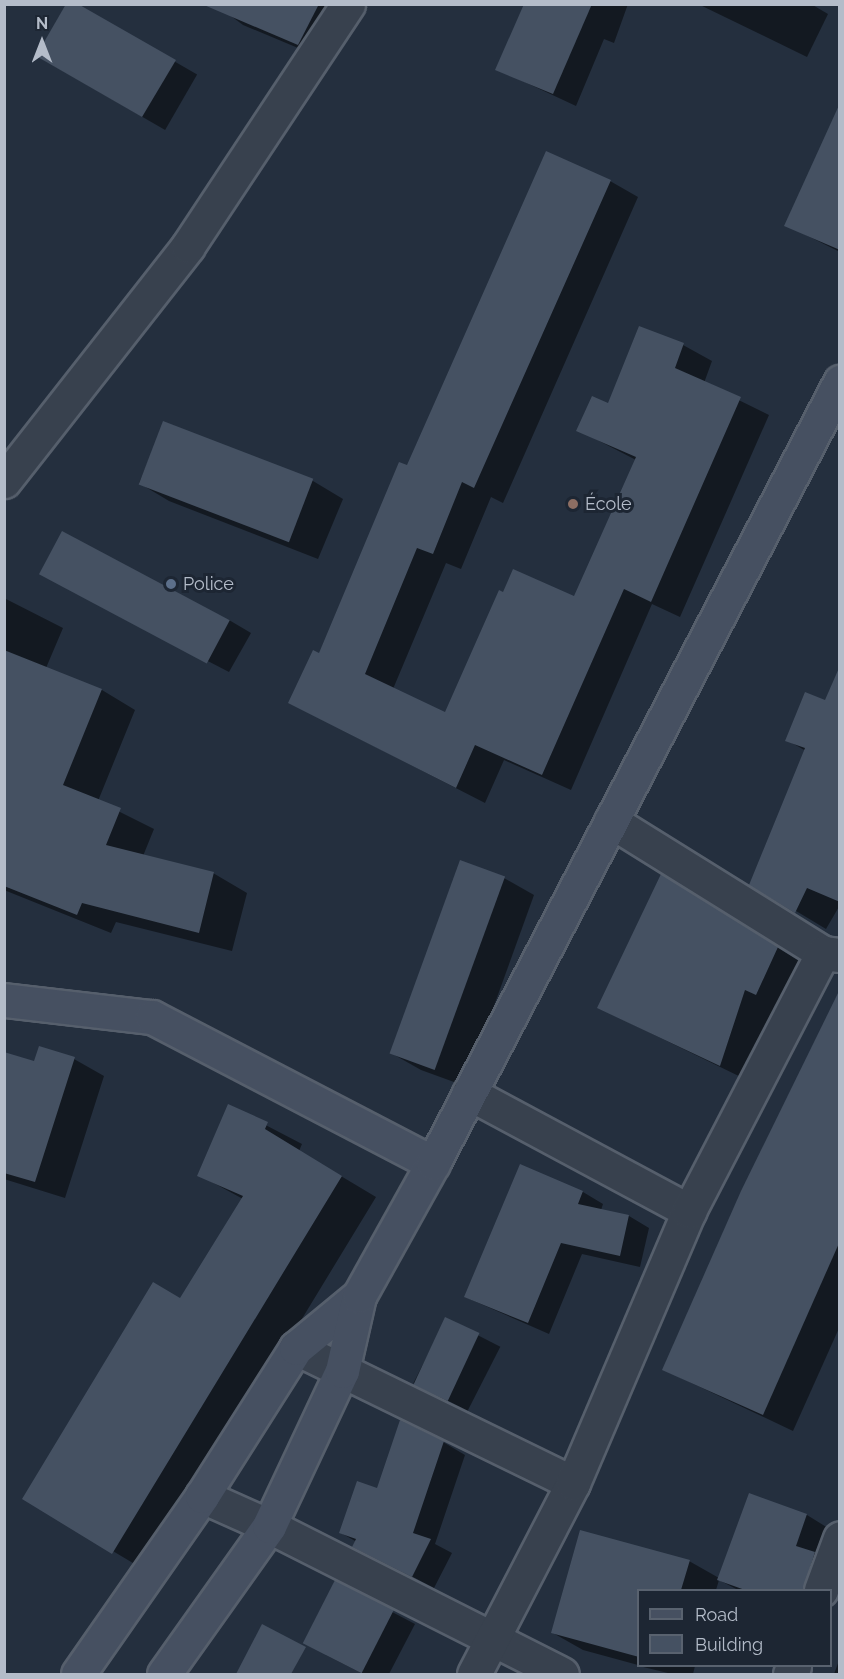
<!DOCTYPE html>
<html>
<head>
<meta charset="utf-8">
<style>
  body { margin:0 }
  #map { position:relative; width:844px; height:1679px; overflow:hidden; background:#242f3e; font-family:Raleway,sans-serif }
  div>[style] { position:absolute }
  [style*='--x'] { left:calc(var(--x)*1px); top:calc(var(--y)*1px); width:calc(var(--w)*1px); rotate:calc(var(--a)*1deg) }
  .shadow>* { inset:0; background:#0007; transform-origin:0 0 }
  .building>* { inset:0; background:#455162; transform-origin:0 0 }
  .roads { filter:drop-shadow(2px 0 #565f6c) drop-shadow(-2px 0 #565f6c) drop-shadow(0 2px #565f6c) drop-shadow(0 -2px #565f6c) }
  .street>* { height:33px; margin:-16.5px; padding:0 16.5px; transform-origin:16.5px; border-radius:16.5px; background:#38414e }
  .secondary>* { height:33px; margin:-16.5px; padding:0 16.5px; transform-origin:16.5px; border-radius:16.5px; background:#465061 }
  .dots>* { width:16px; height:16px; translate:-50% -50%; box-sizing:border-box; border:3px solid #1d2633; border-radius:50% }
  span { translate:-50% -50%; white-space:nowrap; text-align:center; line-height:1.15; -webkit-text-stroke:6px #1d2633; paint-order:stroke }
  .poi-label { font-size:18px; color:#b4bcc9 }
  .left { translate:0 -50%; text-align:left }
  .frame { position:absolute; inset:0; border:6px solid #b4bcc9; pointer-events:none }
  .legend { position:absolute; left:637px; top:1589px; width:195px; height:78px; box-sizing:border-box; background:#1d2633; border:2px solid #59626f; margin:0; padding:8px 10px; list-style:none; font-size:18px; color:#b4bcc9 }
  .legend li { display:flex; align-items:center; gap:12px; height:30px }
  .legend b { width:30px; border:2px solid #59626f }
  .north { position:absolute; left:12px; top:12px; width:60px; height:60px; -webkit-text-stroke:4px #1d2633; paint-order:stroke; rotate:0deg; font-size:16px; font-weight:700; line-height:24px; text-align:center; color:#b4bcc9 }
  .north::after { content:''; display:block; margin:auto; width:21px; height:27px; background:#b4bcc9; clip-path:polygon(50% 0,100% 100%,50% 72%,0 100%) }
</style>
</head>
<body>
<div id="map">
  <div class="shadow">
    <div style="left:75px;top:4px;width:141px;height:64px;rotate:30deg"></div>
    <div style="clip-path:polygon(215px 4px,354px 4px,329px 61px,243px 25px)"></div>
    <div style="clip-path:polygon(539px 4px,628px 4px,614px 43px,604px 39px,576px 106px,497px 69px)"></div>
    <div style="clip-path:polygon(698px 4px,811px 4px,828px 14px,807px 57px)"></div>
    <div style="clip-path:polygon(840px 118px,840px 252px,786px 225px)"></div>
    <div style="clip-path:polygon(610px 181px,638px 197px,503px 503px,491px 497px,461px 569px,446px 563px,393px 689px,446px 714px,575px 598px,636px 460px,578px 430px,609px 405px,640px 328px,683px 345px,712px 361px,704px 383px,769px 415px,680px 617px,652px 604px,571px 790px,504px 760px,485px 803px,290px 703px,320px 655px,408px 467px)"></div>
    <div style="clip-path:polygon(164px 423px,313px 481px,343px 499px,318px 559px,169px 501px,139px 483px)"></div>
    <div style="clip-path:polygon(63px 586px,229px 620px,251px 633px,229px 672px)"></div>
    <div style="clip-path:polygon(4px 598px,63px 628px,46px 668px,102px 690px,135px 710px,98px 801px,154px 829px,143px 856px,213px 873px,247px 893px,232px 951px,116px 922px,111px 933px,4px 890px)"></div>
    <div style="clip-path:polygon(806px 694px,840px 708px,840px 905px,826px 929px,751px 884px,806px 751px,787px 740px)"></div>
    <div style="clip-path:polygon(504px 878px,534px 895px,465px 1086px,421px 1070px,391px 1053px)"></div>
    <div style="clip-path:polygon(691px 893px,807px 966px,785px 1011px,775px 1005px,749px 1081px,599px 1008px)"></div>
    <div style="clip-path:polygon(840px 993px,840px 1326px,793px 1431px,664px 1370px)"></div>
    <div style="clip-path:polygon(4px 1053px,35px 1063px,74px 1059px,104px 1076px,65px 1198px,4px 1179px)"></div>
    <div style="clip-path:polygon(229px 1106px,302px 1144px,299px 1151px,376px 1197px,148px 1572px,24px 1498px,181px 1300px,243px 1199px,199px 1175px)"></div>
    <div style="clip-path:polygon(520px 1166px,583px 1192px,603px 1204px,601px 1210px,629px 1216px,649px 1228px,640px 1267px,582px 1254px,549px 1334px,465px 1297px)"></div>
    <div style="left:446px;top:1319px;width:61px;height:72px;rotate:27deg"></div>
    <div style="clip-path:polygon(443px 1442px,465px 1455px,435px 1544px,452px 1553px,434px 1588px,354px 1546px,357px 1542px,341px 1533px,378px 1490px)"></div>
    <div style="clip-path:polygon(749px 1495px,807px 1515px,828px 1528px,822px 1590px,738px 1590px,719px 1580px,716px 1590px,638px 1590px,638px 1665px,583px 1650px,553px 1633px,689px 1561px,719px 1578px)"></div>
    <div style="clip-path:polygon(335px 1582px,415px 1624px,389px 1674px,363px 1674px,326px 1655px)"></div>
    <div style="clip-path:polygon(840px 1658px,840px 1674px,834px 1674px)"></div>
    <div style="clip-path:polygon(639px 1666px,695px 1666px,693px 1674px,672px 1674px)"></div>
  </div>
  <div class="building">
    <div style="clip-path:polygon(66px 4px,78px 4px,176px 60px,142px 117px,36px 56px)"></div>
    <div style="clip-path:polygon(319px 4px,298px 45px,204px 5px,204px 4px)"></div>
    <div style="clip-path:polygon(524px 4px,592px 4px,553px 94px,495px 70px)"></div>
    <div style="clip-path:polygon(840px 103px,840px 250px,784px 226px)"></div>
    <div style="clip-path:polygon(546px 151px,611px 180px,474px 488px,462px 482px,433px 554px,417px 548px,365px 674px,445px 712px,499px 590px,503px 592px,513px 569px,574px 596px,636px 457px,576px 431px,592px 396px,608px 403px,639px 326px,684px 343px,675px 368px,741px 397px,651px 602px,624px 589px,542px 775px,475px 745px,456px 788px,288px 703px,313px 650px,319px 653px,399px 462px,407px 465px)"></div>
    <div style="left:163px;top:421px;width:161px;height:68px;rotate:21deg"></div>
    <div style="left:62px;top:531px;width:190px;height:49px;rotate:28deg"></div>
    <div style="clip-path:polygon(4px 650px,102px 689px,63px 785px,121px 808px,106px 845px,214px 872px,199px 933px,82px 903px,77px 915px,4px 886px)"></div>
    <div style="clip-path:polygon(839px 668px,840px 902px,807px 888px,795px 913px,749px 885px,805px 748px,785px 741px,805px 692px,825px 700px)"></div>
    <div style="left:460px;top:860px;width:48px;height:206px;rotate:20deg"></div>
    <div style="clip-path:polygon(661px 874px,778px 947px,756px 995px,745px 990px,720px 1066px,597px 1008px)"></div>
    <div style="clip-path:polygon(840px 989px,840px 1241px,763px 1415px,662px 1370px,741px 1191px)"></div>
    <div style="clip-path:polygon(39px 1046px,75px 1057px,35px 1182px,4px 1173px,4px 1052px,34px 1061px)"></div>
    <div style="clip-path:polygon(228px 1104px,268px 1122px,265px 1129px,342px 1176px,112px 1554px,22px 1499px,153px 1282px,180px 1298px,243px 1196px,197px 1176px)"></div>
    <div style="clip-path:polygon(520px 1164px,583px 1191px,578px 1204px,629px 1215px,620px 1256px,561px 1243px,528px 1323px,464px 1297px)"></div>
    <div style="left:445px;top:1317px;width:38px;height:75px;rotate:25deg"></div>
    <div style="clip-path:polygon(400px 1420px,444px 1441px,413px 1533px,431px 1539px,412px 1577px,352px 1547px,356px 1539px,339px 1533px,357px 1481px,377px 1488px)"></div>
    <div style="clip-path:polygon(749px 1493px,807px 1514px,796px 1546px,815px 1552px,803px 1590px,745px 1590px,717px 1580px)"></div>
    <div style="clip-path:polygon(580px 1530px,690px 1560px,681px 1590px,639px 1590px,639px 1657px,551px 1633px)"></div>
    <div style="left:335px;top:1580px;width:66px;height:71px;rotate:27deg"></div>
    <div style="clip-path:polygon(262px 1624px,306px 1647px,291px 1674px,236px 1674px)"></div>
  </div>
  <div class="roads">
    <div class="street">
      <div style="--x:4;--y:481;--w:298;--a:-51.9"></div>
      <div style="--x:188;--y:246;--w:290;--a:-56.5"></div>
      <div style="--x:611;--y:821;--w:250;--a:31.9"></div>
      <div style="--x:823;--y:953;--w:17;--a:7"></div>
      <div style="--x:469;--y:1093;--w:250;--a:28.2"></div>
      <div style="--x:296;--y:1348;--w:308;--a:26"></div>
      <div style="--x:202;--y:1496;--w:73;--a:24.1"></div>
      <div style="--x:269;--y:1526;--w:328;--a:26.8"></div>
      <div style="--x:821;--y:1590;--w:55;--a:-69.9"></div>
      <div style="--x:474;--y:1674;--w:215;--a:-62.6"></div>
      <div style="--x:573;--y:1483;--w:296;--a:-66.9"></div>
      <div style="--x:689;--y:1211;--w:291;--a:-62.6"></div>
      <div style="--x:790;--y:1674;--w:9;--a:-63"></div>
    </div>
    <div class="secondary">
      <div style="--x:4;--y:1000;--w:149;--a:6.6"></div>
      <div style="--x:152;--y:1017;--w:317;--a:27.5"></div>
      <div style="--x:78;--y:1674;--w:217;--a:-55.1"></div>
      <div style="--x:202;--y:1496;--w:175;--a:-57.6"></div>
      <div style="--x:296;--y:1348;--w:82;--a:-39.5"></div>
      <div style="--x:164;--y:1674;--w:181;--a:-54.6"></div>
      <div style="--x:269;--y:1526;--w:171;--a:-64.8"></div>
      <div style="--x:342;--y:1371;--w:77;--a:-77.2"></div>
      <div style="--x:359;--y:1296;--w:152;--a:-60.9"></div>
      <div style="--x:433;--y:1163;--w:881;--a:-62.47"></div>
    </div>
  </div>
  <div class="dots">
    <div style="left:573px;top:504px;background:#8d6e63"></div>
    <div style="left:171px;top:584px;background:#5c6f8a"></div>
  </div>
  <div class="poi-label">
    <span class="left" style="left:585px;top:504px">École</span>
    <span class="left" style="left:183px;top:584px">Police</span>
  </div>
  <div class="frame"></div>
  <ul class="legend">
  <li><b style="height:8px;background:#465061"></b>Road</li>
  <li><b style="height:16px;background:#455162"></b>Building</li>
  </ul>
  <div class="north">N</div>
</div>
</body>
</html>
